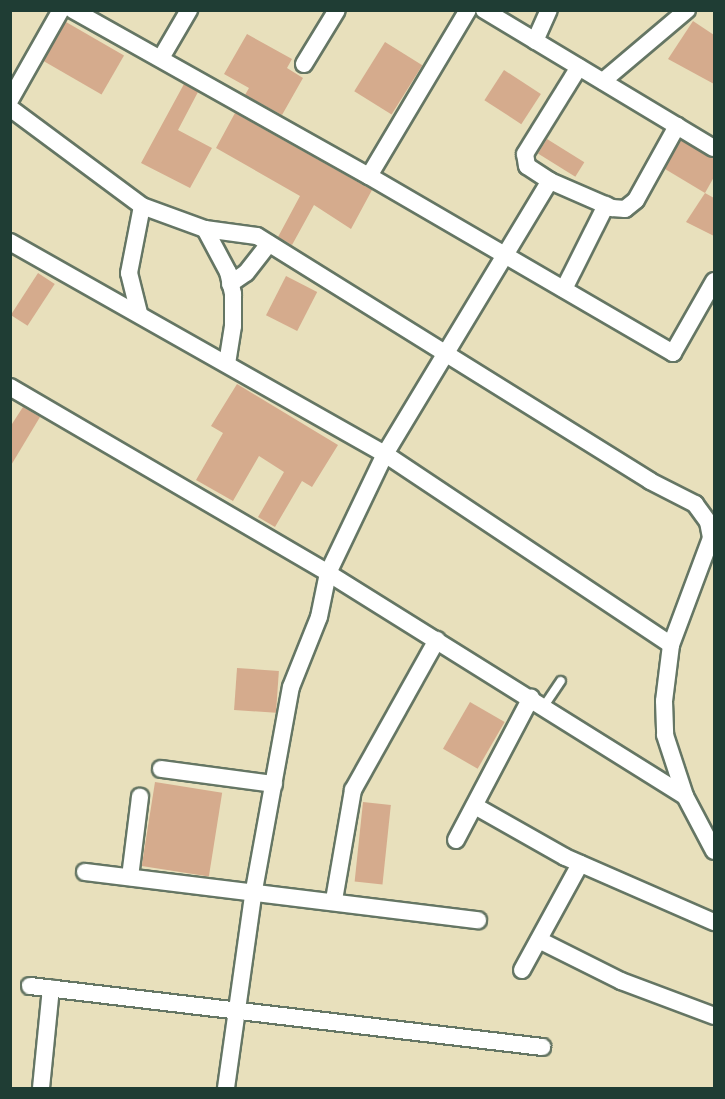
<!DOCTYPE html>
<html>
<head>
<meta charset="utf-8">
<style>
  body { margin:0 }
  #map { position:relative; width:725px; height:1099px; overflow:hidden; background:#e8e0bc; font-family:"IM FELL Double Pica",serif }
  div>[style] { position:absolute }
  [style*='--x'] { left:calc(var(--x)*1px); top:calc(var(--y)*1px); width:calc(var(--w)*1px); rotate:calc(var(--a)*1deg) }
  .building>* { inset:0; background:#d5ab8d; transform-origin:0 0 }
  .roads { filter:drop-shadow(2px 0 #657664) drop-shadow(-2px 0 #657664) drop-shadow(0 2px #657664) drop-shadow(0 -2px #657664) }
  .service>* { height:8px; margin:-4px; padding:0 4px; transform-origin:4px; border-radius:4px; background:#fff }
  .minor>* { height:16px; margin:-8px; padding:0 8px; transform-origin:8px; border-radius:8px; background:#fff }
  span { translate:-50% -50%; white-space:nowrap; text-align:center; line-height:1.15; -webkit-text-stroke:6px #fbf7ec; paint-order:stroke }
  .frame { position:absolute; inset:0; border:12px solid #1f3d34; pointer-events:none }
</style>
</head>
<body>
<div id="map">
  <div class="building">
    <div style="clip-path:polygon(693px 21px,714px 35px,714px 84px,668px 59px)"></div>
    <div style="left:66px;top:22px;width:67px;height:45px;rotate:30deg"></div>
    <div style="clip-path:polygon(247px 34px,292px 59px,287px 68px,303px 78px,282px 115px,245px 95px,249px 88px,224px 74px)"></div>
    <div style="left:385px;top:42px;width:44px;height:58px;rotate:32deg"></div>
    <div style="left:504px;top:70px;width:44px;height:36px;rotate:33deg"></div>
    <div style="clip-path:polygon(184px 84px,198px 92px,178px 130px,212px 148px,190px 188px,141px 163px)"></div>
    <div style="clip-path:polygon(235px 113px,372px 190px,351px 229px,314px 205px,292px 245px,278px 237px,300px 196px,216px 148px)"></div>
    <div style="left:547px;top:139px;width:44px;height:17px;rotate:32deg"></div>
    <div style="clip-path:polygon(681px 140px,714px 158px,714px 177px,705px 193px,665px 169px)"></div>
    <div style="clip-path:polygon(705px 193px,714px 198px,714px 236px,686px 222px)"></div>
    <div style="left:38px;top:273px;width:20px;height:50px;rotate:33deg"></div>
    <div style="left:286px;top:276px;width:35px;height:44px;rotate:27deg"></div>
    <div style="clip-path:polygon(237px 384px,338px 445px,312px 487px,302px 481px,275px 527px,258px 517px,284px 472px,259px 456px,233px 501px,196px 480px,223px 433px,211px 426px)"></div>
    <div style="clip-path:polygon(23px 407px,40px 417px,10px 467px,10px 427px)"></div>
    <div style="left:237px;top:668px;width:42px;height:42px;rotate:4deg"></div>
    <div style="left:470px;top:702px;width:40px;height:54px;rotate:30deg"></div>
    <div style="left:155px;top:782px;width:68px;height:85px;rotate:9deg"></div>
    <div style="left:363px;top:802px;width:28px;height:80px;rotate:6deg"></div>
  </div>
  <div class="roads">
    <div class="service">
      <div style="--x:544;--y:706;--w:30;--a:-56"></div>
    </div>
    <div class="minor">
      <div style="--x:73;--y:10;--w:339;--a:29.3"></div>
      <div style="--x:369;--y:176;--w:352;--a:30.2"></div>
      <div style="--x:673;--y:353;--w:83;--a:-60.3"></div>
      <div style="--x:484;--y:10;--w:268;--a:31"></div>
      <div style="--x:535;--y:41;--w:34;--a:-66"></div>
      <div style="--x:161;--y:58;--w:56;--a:-59.7"></div>
      <div style="--x:304;--y:64;--w:63;--a:-58.6"></div>
      <div style="--x:603;--y:81;--w:110;--a:-40.2"></div>
      <div style="--x:10;--y:100;--w:103;--a:-60.5"></div>
      <div style="--x:10;--y:108;--w:164;--a:36.6"></div>
      <div style="--x:142;--y:206;--w:67;--a:20.1"></div>
      <div style="--x:205;--y:229;--w:52;--a:7.7"></div>
      <div style="--x:257;--y:236;--w:463;--a:31.9"></div>
      <div style="--x:650;--y:481;--w:51;--a:27.1"></div>
      <div style="--x:695;--y:504;--w:22;--a:54"></div>
      <div style="--x:708;--y:522;--w:16;--a:79"></div>
      <div style="--x:711;--y:538;--w:114;--a:110.5"></div>
      <div style="--x:671;--y:645;--w:56;--a:97.1"></div>
      <div style="--x:664;--y:701;--w:34;--a:88"></div>
      <div style="--x:665;--y:735;--w:64;--a:71.8"></div>
      <div style="--x:685;--y:796;--w:62;--a:62.2"></div>
      <div style="--x:369;--y:176;--w:193;--a:-59.2"></div>
      <div style="--x:550;--y:181;--w:68;--a:23.5"></div>
      <div style="--x:612;--y:208;--w:13;--a:4"></div>
      <div style="--x:625;--y:209;--w:14;--a:-39"></div>
      <div style="--x:636;--y:200;--w:85;--a:-61"></div>
      <div style="--x:205;--y:229;--w:49;--a:61.9"></div>
      <div style="--x:228;--y:272;--w:23;--a:77"></div>
      <div style="--x:233;--y:294;--w:32;--a:90"></div>
      <div style="--x:233;--y:326;--w:36;--a:99"></div>
      <div style="--x:10;--y:242;--w:431;--a:29.5"></div>
      <div style="--x:385;--y:454;--w:344;--a:33.7"></div>
      <div style="--x:230;--y:284;--w:19;--a:-35"></div>
      <div style="--x:246;--y:273;--w:37;--a:-52"></div>
      <div style="--x:564;--y:289;--w:94;--a:-63.4"></div>
      <div style="--x:139;--y:313;--w:41;--a:-104"></div>
      <div style="--x:129;--y:273;--w:68;--a:-79"></div>
      <div style="--x:10;--y:387;--w:368;--a:30.3"></div>
      <div style="--x:328;--y:573;--w:421;--a:32"></div>
      <div style="--x:161;--y:769;--w:114;--a:7.6"></div>
      <div style="--x:475;--y:806;--w:103;--a:29.5"></div>
      <div style="--x:565;--y:857;--w:163;--a:23.6"></div>
      <div style="--x:456;--y:840;--w:161;--a:-62.2"></div>
      <div style="--x:85;--y:872;--w:396;--a:7"></div>
      <div style="--x:130;--y:877;--w:81;--a:-82.9"></div>
      <div style="--x:334;--y:900;--w:112;--a:-80.2"></div>
      <div style="--x:353;--y:790;--w:172;--a:-60.8"></div>
      <div style="--x:539;--y:940;--w:92;--a:26.6"></div>
      <div style="--x:621;--y:981;--w:99;--a:20.6"></div>
      <div style="--x:522;--y:970;--w:121;--a:-61.3"></div>
      <div style="--x:30;--y:986;--w:516;--a:6.79"></div>
      <div style="--x:41;--y:1088;--w:100;--a:-84.3"></div>
      <div style="--x:226;--y:1088;--w:200;--a:-82"></div>
      <div style="--x:254;--y:890;--w:206;--a:-79.7"></div>
      <div style="--x:291;--y:687;--w:75;--a:-68.2"></div>
      <div style="--x:319;--y:617;--w:45;--a:-78.4"></div>
      <div style="--x:328;--y:573;--w:132;--a:-64.4"></div>
      <div style="--x:385;--y:454;--w:319;--a:-58.9"></div>
      <div style="--x:550;--y:181;--w:27;--a:-147"></div>
      <div style="--x:527;--y:166;--w:12;--a:-99"></div>
      <div style="--x:525;--y:154;--w:102;--a:-58.2"></div>
    </div>
  </div>
  <div class="frame"></div>
</div>
</body>
</html>
